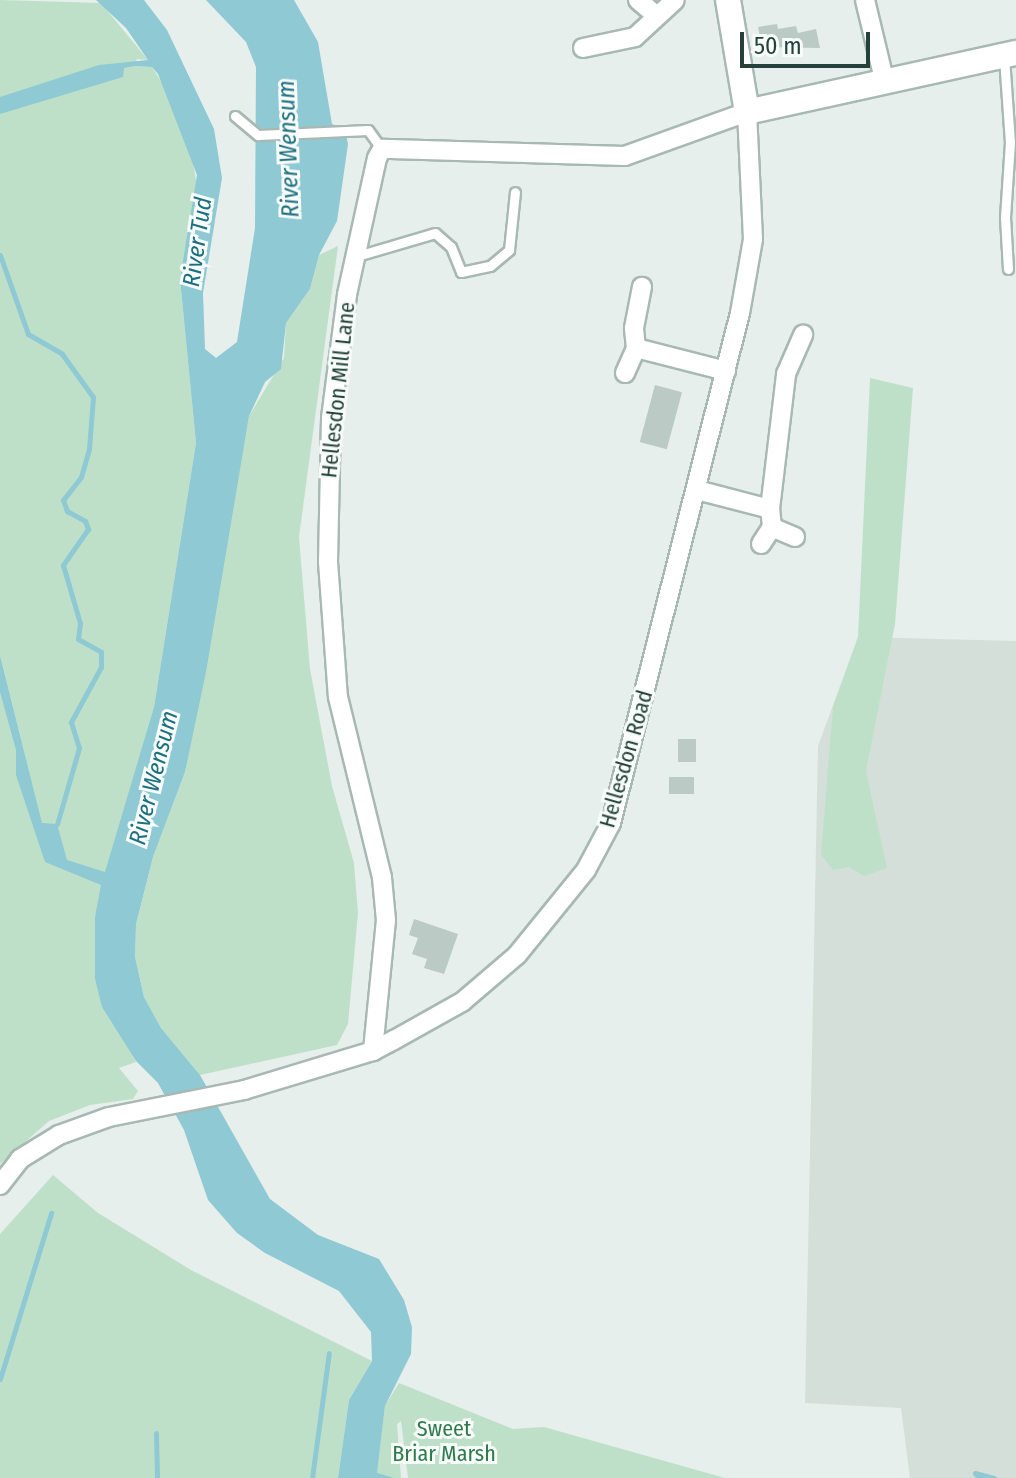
<!DOCTYPE html>
<html>
<head>
<meta charset="utf-8">
<style>
  body { margin:0 }
  #map { position:relative; width:1016px; height:1478px; overflow:hidden; background:#e6efeb; font-family:"Fira Sans Condensed",sans-serif }
  div>[style] { position:absolute }
  [style*='--x'] { left:calc(var(--x)*1px); top:calc(var(--y)*1px); width:calc(var(--w)*1px); rotate:calc(var(--a)*1deg) }
  .built>* { inset:0; background:#d4dfda }
  .green>* { inset:0; background:#bfe0c8 }
  .water>* { inset:0; background:#8ec9d4 }
  .stream>* { height:5px; margin:-2.5px; padding:0 2.5px; transform-origin:2.5px; border-radius:2.5px; background:#8ec9d4 }
  .building>* { inset:0; background:#bbcac4; transform-origin:0 0 }
  .roads { filter:drop-shadow(2px 0 #a8b8b2) drop-shadow(-2px 0 #a8b8b2) drop-shadow(0 2px #a8b8b2) drop-shadow(0 -2px #a8b8b2) }
  .lane>* { height:9px; margin:-4.5px; padding:0 4.5px; transform-origin:4.5px; border-radius:4.5px; background:#fff }
  .street>* { height:18px; margin:-9px; padding:0 9px; transform-origin:9px; border-radius:9px; background:#fff }
  .secondary>* { height:24px; margin:-12px; padding:0 12px; transform-origin:12px; border-radius:12px; background:#fff }
  span { translate:-50% -50%; white-space:nowrap; text-align:center; line-height:1.15; -webkit-text-stroke:6px #f7fbf9; paint-order:stroke }
  .street-label { font-size:22px; color:#24423a }
  .park-label { font-size:22px; color:#2d7a4b }
  .water-label { font-size:24px; color:#1c6f80; font-style:italic }
  .scale { position:absolute; left:740px; top:32px; width:130px; height:36px; box-sizing:border-box; border:4px solid #24423a; border-top:0; padding-left:10px; font-size:24px; line-height:28px; white-space:nowrap; color:#24423a; -webkit-text-stroke:6px #f7fbf9; paint-order:stroke }
</style>
</head>
<body>
<div id="map">
  <div class="built">
    <div style="clip-path:polygon(858px 637px,1016px 641px,1016px 1478px,910px 1478px,901px 1408px,805px 1403px,818px 746px)"></div>
  </div>
  <div class="green">
    <div style="clip-path:polygon(0 0,101px 3px,148px 60px,137px 59px,134px 66px,152px 67px,165px 88px,192px 157px,198px 192px,180px 279px,196px 443px,154px 707px,95px 917px,95px 980px,136px 1062px,119px 1068px,138px 1091px,133px 1099px,90px 1105px,49px 1121px,0 1164px)"></div>
    <div style="clip-path:polygon(338px 246px,299px 537px,310px 669px,332px 786px,354px 863px,358px 913px,348px 1024px,337px 1045px,200px 1075px,161px 1028px,144px 997px,135px 957px,136px 924px,153px 857px,185px 772px,249px 416px,284px 358px,286px 323px,310px 289px,319px 255px)"></div>
    <div style="clip-path:polygon(870px 378px,913px 388px,895px 624px,866px 771px,887px 868px,864px 876px,849px 867px,833px 870px,821px 855px,833px 707px,858px 637px)"></div>
    <div style="clip-path:polygon(53px 1175px,98px 1213px,191px 1270px,372px 1361px,349px 1400px,338px 1478px,0 1478px,0 1234px)"></div>
    <div style="clip-path:polygon(399px 1383px,513px 1429px,544px 1427px,725px 1478px,408px 1478px,401px 1421px,397px 1424px,401px 1478px,376px 1478px,385px 1406px)"></div>
  </div>
  <div class="water">
    <div style="clip-path:polygon(96px 0,144px 0,167px 30px,214px 129px,222px 178px,203px 293px,205px 349px,216px 358px,237px 342px,255px 228px,256px 67px,246px 42px,206px 0,294px 0,318px 42px,332px 124px,345px 130px,348px 144px,337px 221px,319px 255px,310px 289px,286px 323px,281px 369px,265px 382px,249px 416px,206px 672px,185px 772px,153px 857px,136px 924px,135px 957px,144px 997px,161px 1028px,200px 1075px,270px 1199px,318px 1235px,379px 1259px,404px 1300px,412px 1327px,411px 1354px,385px 1406px,377px 1473px,394px 1478px,338px 1478px,349px 1400px,372px 1361px,371px 1332px,339px 1291px,265px 1253px,237px 1233px,208px 1200px,184px 1130px,158px 1083px,136px 1061px,102px 1007px,95px 979px,95px 917px,101px 885px,45px 862px,16px 775px,16px 750px,0 692px,0 656px,42px 823px,57px 824px,67px 860px,105px 872px,154px 707px,196px 443px,180px 279px,197px 175px,158px 74px,152px 67px,134px 66px,124px 68px,123px 77px,0 114px,0 97px,99px 65px,148px 60px,126px 28px)"></div>
  </div>
  <div class="stream">
    <div style="--x:0;--y:255;--w:84;--a:70.5"></div>
    <div style="--x:28;--y:334;--w:39;--a:30"></div>
    <div style="--x:62;--y:354;--w:53;--a:54.2"></div>
    <div style="--x:93;--y:397;--w:52;--a:94.4"></div>
    <div style="--x:89;--y:449;--w:29;--a:106"></div>
    <div style="--x:81;--y:477;--w:29;--a:128"></div>
    <div style="--x:63;--y:500;--w:12;--a:70"></div>
    <div style="--x:67;--y:511;--w:21;--a:29"></div>
    <div style="--x:85;--y:521;--w:9;--a:69"></div>
    <div style="--x:88;--y:529;--w:44;--a:124.8"></div>
    <div style="--x:63;--y:565;--w:60;--a:73.7"></div>
    <div style="--x:80;--y:623;--w:16;--a:97"></div>
    <div style="--x:78;--y:639;--w:26;--a:29"></div>
    <div style="--x:101;--y:652;--w:15;--a:90"></div>
    <div style="--x:101;--y:667;--w:63;--a:118.6"></div>
    <div style="--x:71;--y:722;--w:27;--a:73"></div>
    <div style="--x:79;--y:748;--w:79;--a:106.1"></div>
    <div style="--x:0;--y:1379;--w:174;--a:-72.9"></div>
    <div style="--x:156;--y:1433;--w:45;--a:88.7"></div>
    <div style="--x:312;--y:1478;--w:126;--a:-82.3"></div>
    <div style="--x:979;--y:1478;--w:6;--a:-129"></div>
    <div style="--x:975;--y:1473;--w:20;--a:15"></div>
  </div>
  <div class="building">
    <div style="clip-path:polygon(777px 24px,778px 29px,796px 26px,798px 33px,816px 29px,820px 48px,762px 47px,758px 27px)"></div>
    <div style="left:655px;top:385px;width:28px;height:59px;rotate:15deg"></div>
    <div style="left:678px;top:739px;width:18px;height:23px"></div>
    <div style="left:669px;top:777px;width:25px;height:17px"></div>
    <div style="clip-path:polygon(414px 919px,458px 934px,444px 974px,424px 968px,427px 959px,412px 954px,418px 938px,409px 935px)"></div>
  </div>
  <div class="roads">
    <div class="lane">
      <div style="--x:1004;--y:57;--w:85;--a:86"></div>
      <div style="--x:1010;--y:142;--w:75;--a:93.8"></div>
      <div style="--x:1005;--y:217;--w:52;--a:86.7"></div>
      <div style="--x:235;--y:116;--w:30;--a:40"></div>
      <div style="--x:258;--y:135;--w:110;--a:-2.6"></div>
      <div style="--x:368;--y:130;--w:24;--a:54"></div>
      <div style="--x:357;--y:256;--w:81;--a:-16.4"></div>
      <div style="--x:435;--y:233;--w:21;--a:41"></div>
      <div style="--x:451;--y:247;--w:27;--a:68"></div>
      <div style="--x:461;--y:272;--w:30;--a:-12"></div>
      <div style="--x:490;--y:266;--w:25;--a:-40"></div>
      <div style="--x:509;--y:250;--w:58;--a:-84.1"></div>
    </div>
    <div class="street">
      <div style="--x:638;--y:0;--w:23;--a:40"></div>
      <div style="--x:865;--y:0;--w:81;--a:76.5"></div>
      <div style="--x:583;--y:48;--w:53;--a:-11.9"></div>
      <div style="--x:635;--y:37;--w:54;--a:-42.8"></div>
      <div style="--x:636;--y:348;--w:20;--a:-96"></div>
      <div style="--x:634;--y:328;--w:42;--a:-79"></div>
      <div style="--x:625;--y:373;--w:27;--a:-66"></div>
      <div style="--x:636;--y:348;--w:93;--a:14.3"></div>
      <div style="--x:697;--y:490;--w:75;--a:14.6"></div>
      <div style="--x:795;--y:537;--w:25;--a:-157"></div>
      <div style="--x:772;--y:527;--w:18;--a:-96"></div>
      <div style="--x:770;--y:509;--w:136;--a:-83.2"></div>
      <div style="--x:786;--y:374;--w:43;--a:-66.4"></div>
      <div style="--x:761;--y:544;--w:20;--a:-57"></div>
      <div style="--x:0;--y:1185;--w:33;--a:-52"></div>
      <div style="--x:20;--y:1159;--w:46;--a:-31.6"></div>
      <div style="--x:59;--y:1135;--w:53;--a:-19.8"></div>
      <div style="--x:109;--y:1117;--w:138;--a:-11.3"></div>
      <div style="--x:244;--y:1090;--w:135;--a:-16.8"></div>
      <div style="--x:373;--y:1051;--w:24;--a:-28"></div>
      <div style="--x:394;--y:1040;--w:78;--a:-29.2"></div>
      <div style="--x:462;--y:1002;--w:72;--a:-40.5"></div>
      <div style="--x:517;--y:955;--w:109;--a:-50.9"></div>
      <div style="--x:586;--y:870;--w:53;--a:-62"></div>
      <div style="--x:611;--y:823;--w:526;--a:-75.81"></div>
      <div style="--x:740;--y:313;--w:75;--a:-80"></div>
      <div style="--x:753;--y:239;--w:127;--a:-92.7"></div>
      <div style="--x:747;--y:112;--w:130;--a:160.2"></div>
      <div style="--x:625;--y:156;--w:243;--a:-178.3"></div>
      <div style="--x:382;--y:149;--w:10;--a:119"></div>
      <div style="--x:377;--y:158;--w:140;--a:102.4"></div>
      <div style="--x:347;--y:295;--w:125;--a:97.4"></div>
      <div style="--x:331;--y:419;--w:143;--a:91.2"></div>
      <div style="--x:328;--y:562;--w:135;--a:85.8"></div>
      <div style="--x:338;--y:697;--w:186;--a:76.3"></div>
      <div style="--x:382;--y:878;--w:42;--a:84.6"></div>
      <div style="--x:386;--y:920;--w:132;--a:95.7"></div>
    </div>
    <div class="secondary">
      <div style="--x:728;--y:0;--w:114;--a:80.4"></div>
      <div style="--x:747;--y:112;--w:275;--a:-12.4"></div>
    </div>
  </div>
  <div class="street-label">
    <span style="left:338px;top:390px;rotate:-84deg">Hellesdon Mill Lane</span>
    <span style="left:626px;top:759px;rotate:-74deg">Hellesdon Road</span>
  </div>
  <div class="park-label">
    <span style="left:444px;top:1441px">Sweet<br>Briar Marsh</span>
  </div>
  <div class="water-label">
    <span style="left:289px;top:149px;rotate:-92deg">River Wensum</span>
    <span style="left:198px;top:242px;rotate:-82deg">River Tud</span>
    <span style="left:154px;top:778px;rotate:-76deg">River Wensum</span>
  </div>
  <div class="scale">50 m</div>
</div>
</body>
</html>
